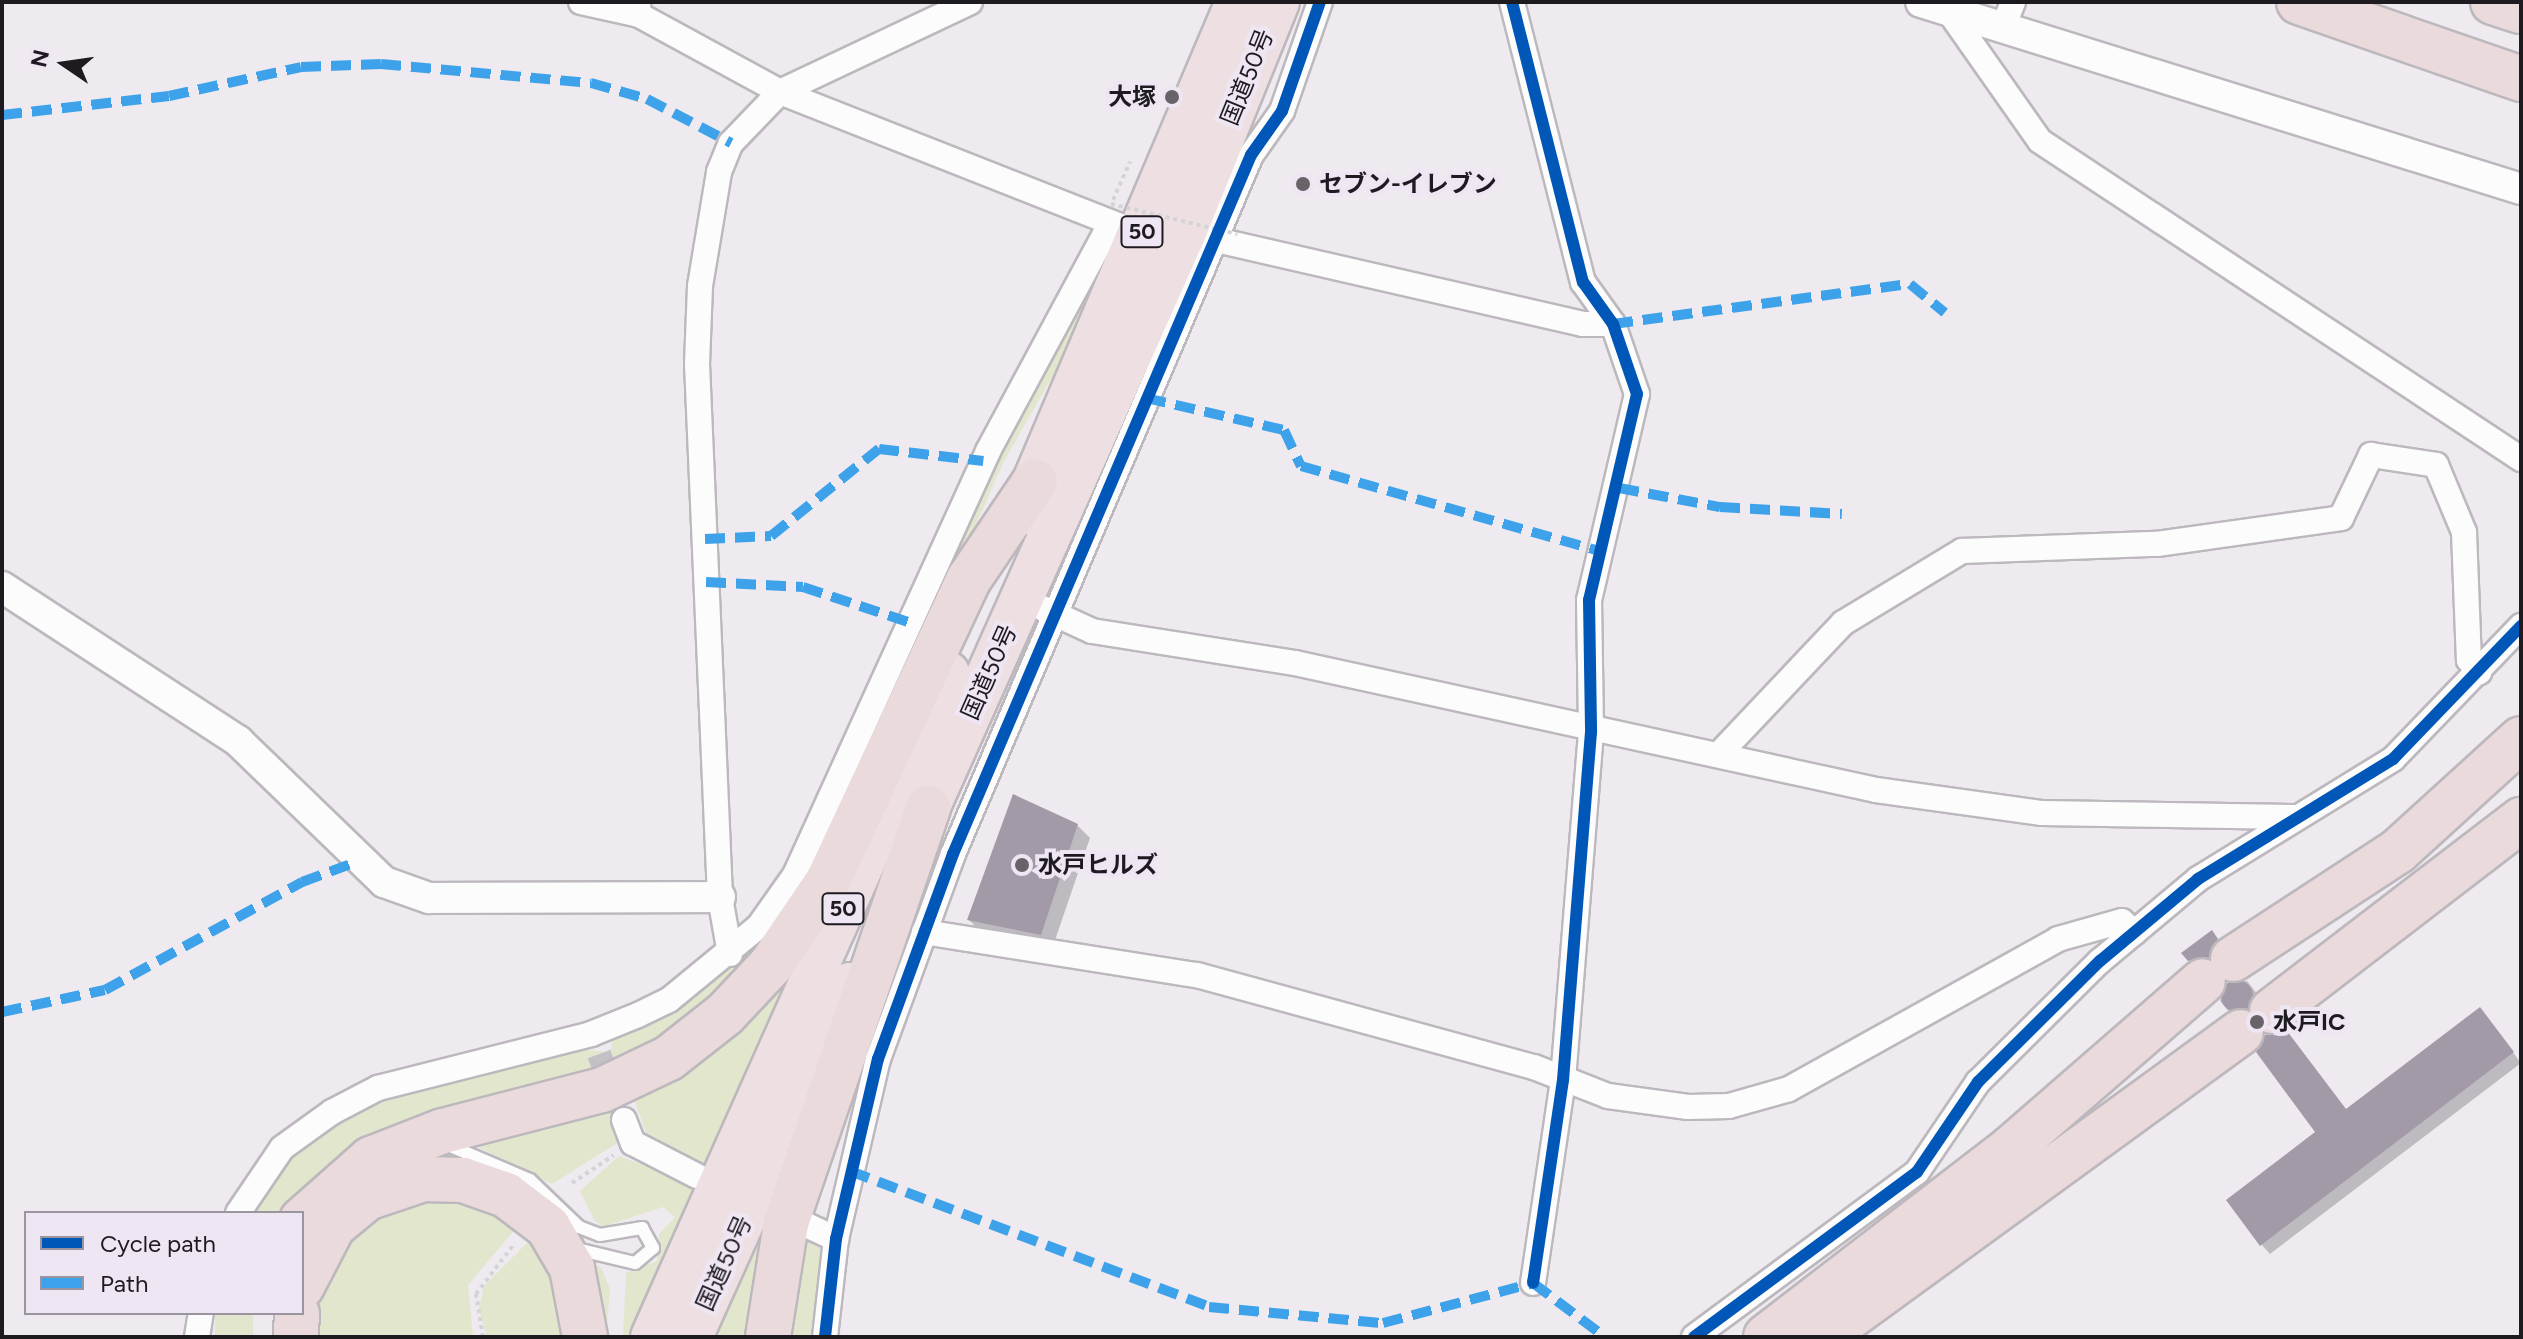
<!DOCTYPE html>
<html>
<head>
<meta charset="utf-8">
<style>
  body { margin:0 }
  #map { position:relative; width:2523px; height:1339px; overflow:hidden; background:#eeeaf0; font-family:Figtree,"Noto Sans JP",sans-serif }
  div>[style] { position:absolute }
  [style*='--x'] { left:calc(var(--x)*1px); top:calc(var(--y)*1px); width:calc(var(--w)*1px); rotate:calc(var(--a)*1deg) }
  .green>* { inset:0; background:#e1e6cc; transform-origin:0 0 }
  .shadow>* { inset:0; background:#0003 }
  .building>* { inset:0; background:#a39aa7 }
  .round { border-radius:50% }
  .minor-tunnel>* { height:24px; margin-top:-12px; transform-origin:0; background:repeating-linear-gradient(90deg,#c4c1c6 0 24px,transparent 0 36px) }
  .path>* { height:4px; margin-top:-2px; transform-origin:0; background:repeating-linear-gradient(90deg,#d4d3d6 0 4px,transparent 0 8px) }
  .roads { filter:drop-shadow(2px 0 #bcb8bd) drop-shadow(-2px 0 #bcb8bd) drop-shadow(0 2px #bcb8bd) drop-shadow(0 -2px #bcb8bd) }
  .service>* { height:12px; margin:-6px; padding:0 6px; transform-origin:6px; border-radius:6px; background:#fcfcfd }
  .minor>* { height:24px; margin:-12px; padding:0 12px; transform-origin:12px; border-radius:12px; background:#fcfcfd }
  .tertiary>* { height:30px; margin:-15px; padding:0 15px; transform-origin:15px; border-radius:15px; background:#fcfcfd }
  .trunk>* { height:42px; margin:-21px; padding:0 21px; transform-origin:21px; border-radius:21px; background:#eee0e2 }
  .motorway>* { height:44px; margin:-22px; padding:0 22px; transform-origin:22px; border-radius:22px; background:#ebdadc }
  .path-bridge>* { height:4px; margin-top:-2px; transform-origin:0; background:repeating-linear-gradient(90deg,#d4d3d6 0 4px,transparent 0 8px) }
  .quiet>* { height:10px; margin-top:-5px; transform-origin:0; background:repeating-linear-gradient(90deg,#3da2ea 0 20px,transparent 0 30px) }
  .cycleway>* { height:12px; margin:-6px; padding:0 6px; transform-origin:6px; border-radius:6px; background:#0057b8 }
  .dots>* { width:22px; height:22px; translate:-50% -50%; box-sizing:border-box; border:4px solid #efe6f4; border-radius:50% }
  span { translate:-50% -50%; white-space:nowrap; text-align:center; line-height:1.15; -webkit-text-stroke:8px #efe6f4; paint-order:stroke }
  .shield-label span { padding:2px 6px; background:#efe6f4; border:2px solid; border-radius:6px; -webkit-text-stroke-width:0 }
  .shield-label { font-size:22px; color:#1e1b20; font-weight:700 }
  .street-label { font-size:24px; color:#1e1b20 }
  .poi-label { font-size:24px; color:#1e1b20; font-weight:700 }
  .right { translate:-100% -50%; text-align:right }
  .left { translate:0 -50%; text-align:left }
  .frame { position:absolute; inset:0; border:4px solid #1e1b20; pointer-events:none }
  .legend { position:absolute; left:24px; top:1211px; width:280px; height:104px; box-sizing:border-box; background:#efe6f4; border:2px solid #9b959f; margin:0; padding:10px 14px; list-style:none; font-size:24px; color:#1e1b20 }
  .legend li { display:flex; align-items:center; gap:16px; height:40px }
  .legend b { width:40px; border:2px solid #9b959f }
  .north { position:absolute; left:24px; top:24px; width:80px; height:80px; -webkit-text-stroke:6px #efe6f4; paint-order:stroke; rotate:283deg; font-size:22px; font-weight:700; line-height:32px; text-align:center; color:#1e1b20 }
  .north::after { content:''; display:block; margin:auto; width:28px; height:36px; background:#1e1b20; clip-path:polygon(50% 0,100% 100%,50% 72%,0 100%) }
</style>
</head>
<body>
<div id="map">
  <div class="green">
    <div style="clip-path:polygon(1110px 246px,1088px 314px,1004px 461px,871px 762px,761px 956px,656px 1049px,292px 1213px,251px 1213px,307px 1139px,371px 1103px,576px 1049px,610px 1052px,614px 1035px,704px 989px,753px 948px,830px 828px,993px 464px)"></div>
    <div style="clip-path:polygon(810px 937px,705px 1168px,650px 1144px,633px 1096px)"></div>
    <div style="clip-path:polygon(613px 1103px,619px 1142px,552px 1184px,466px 1141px)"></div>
    <div style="clip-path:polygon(619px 1156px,697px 1185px,632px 1337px,599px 1337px,583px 1264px,601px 1267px,610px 1289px,606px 1336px,623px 1337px,626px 1273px,657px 1261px,659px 1234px,675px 1217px,663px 1207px,602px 1227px,593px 1218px,580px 1191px)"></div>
    <div style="clip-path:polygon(462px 1197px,517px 1227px,468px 1285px,473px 1337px,314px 1337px,324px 1273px,364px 1222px,399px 1203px)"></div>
    <div style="clip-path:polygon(770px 1225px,752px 1337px,712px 1337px,745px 1264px)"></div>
    <div style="clip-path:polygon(802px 1230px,823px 1252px,815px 1337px,784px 1337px)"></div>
    <div style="clip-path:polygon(533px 1237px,549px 1262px,566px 1337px,487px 1337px,479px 1309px,484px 1286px)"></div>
    <div style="left:215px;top:1313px;width:38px;height:24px"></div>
  </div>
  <div class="shadow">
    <div style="clip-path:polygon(1077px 825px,1090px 838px,1053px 946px,981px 932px,969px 920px)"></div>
    <div style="clip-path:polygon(2211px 933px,2219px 943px,2211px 959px,2192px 963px,2184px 953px)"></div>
    <div style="clip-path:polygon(2247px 981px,2258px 995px,2250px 1010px,2230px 1013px,2220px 1001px,2229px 984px)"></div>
    <div style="clip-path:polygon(2480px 1010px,2521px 1063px,2270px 1254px,2261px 1244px,2318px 1132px,2286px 1033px,2347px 1111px)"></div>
  </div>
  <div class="building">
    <div style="clip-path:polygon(1013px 794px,1078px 824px,1041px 935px,967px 920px)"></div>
    <div style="clip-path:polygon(2212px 930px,2218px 939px,2209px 957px,2188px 961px,2181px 953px)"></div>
    <div class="round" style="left:2221px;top:980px;width:32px;height:32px"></div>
    <div style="clip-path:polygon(2480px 1007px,2514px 1052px,2260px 1246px,2226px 1200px,2315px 1132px,2256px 1052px,2265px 1035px,2287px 1031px,2346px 1109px)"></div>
  </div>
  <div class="minor-tunnel">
    <div style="--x:599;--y:1054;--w:45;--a:69.1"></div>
  </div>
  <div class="path">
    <div style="--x:1113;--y:200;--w:42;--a:-65.9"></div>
    <div style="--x:572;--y:1183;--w:50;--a:-33.7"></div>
    <div style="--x:483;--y:1337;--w:44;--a:-99.2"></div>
    <div style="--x:476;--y:1294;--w:64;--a:-52.6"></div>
  </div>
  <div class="roads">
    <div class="service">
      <div style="--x:448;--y:1145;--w:89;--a:23.1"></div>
      <div style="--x:530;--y:1180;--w:68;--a:43.8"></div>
      <div style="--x:579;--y:1227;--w:22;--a:21"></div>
      <div style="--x:600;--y:1235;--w:43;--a:-9.5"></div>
      <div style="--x:642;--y:1228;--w:23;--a:61"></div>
      <div style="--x:653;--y:1248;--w:23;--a:140"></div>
      <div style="--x:635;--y:1263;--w:65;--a:-166.6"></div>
    </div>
    <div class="minor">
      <div style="--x:581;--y:2;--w:59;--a:12.6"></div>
      <div style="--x:638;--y:2;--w:13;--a:86"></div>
      <div style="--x:639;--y:15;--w:161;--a:28.6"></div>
      <div style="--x:780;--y:92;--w:372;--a:21.5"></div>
      <div style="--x:1512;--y:2;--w:289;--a:75.8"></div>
      <div style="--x:1583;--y:282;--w:52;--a:54.5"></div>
      <div style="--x:1613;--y:324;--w:74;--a:71.1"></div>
      <div style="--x:1637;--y:394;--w:212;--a:103.1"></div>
      <div style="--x:1589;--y:600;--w:132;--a:89.1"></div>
      <div style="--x:1591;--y:732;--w:349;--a:94.6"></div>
      <div style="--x:1563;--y:1080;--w:205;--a:98.4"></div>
      <div style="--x:1950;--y:13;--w:156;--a:54.9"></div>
      <div style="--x:2040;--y:141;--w:577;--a:33.47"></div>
      <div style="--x:2003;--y:28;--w:28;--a:-69"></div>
      <div style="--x:1199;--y:236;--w:394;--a:12.9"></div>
      <div style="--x:1583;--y:324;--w:30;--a:0"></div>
      <div style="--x:1042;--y:608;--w:55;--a:24.7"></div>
      <div style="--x:1092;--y:631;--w:206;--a:9"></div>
      <div style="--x:1295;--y:663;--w:595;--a:12.33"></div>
      <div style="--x:1876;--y:790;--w:168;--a:7.9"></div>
      <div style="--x:2042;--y:813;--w:251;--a:0.9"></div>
      <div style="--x:1721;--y:752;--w:178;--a:-46.6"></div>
      <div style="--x:1843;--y:623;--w:139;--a:-31.2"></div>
      <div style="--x:1962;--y:551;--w:195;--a:-2.1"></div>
      <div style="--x:2157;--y:544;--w:186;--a:-8"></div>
      <div style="--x:2341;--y:518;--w:70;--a:-64.5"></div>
      <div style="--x:2371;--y:455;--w:66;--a:8.7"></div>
      <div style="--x:2436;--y:465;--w:73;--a:67.3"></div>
      <div style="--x:2464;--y:532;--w:128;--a:87.8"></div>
      <div style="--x:2469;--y:660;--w:16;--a:50"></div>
      <div style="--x:924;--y:932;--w:276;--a:9"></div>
      <div style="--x:1197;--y:975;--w:349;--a:15.3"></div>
      <div style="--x:1534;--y:1067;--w:79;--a:21.4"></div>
      <div style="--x:1608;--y:1096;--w:81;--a:7.8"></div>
      <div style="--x:1688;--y:1107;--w:41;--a:-1.4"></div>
      <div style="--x:1729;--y:1106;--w:62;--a:-15.8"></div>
      <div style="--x:1789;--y:1089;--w:308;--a:-29.1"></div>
      <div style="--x:2058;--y:939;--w:66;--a:-15.7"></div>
      <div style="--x:2122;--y:921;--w:17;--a:45"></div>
      <div style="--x:730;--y:954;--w:58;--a:-100"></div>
      <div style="--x:720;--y:897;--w:533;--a:-92.47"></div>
      <div style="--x:697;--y:364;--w:78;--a:-87.8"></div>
      <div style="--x:700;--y:286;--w:116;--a:-80.5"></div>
      <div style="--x:719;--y:172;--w:31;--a:-68"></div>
      <div style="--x:731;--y:143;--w:71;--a:-46.1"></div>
      <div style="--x:780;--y:92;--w:210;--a:-25.3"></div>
      <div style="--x:624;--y:1120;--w:25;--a:69"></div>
      <div style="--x:633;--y:1143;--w:72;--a:27.3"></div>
      <div style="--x:238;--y:1213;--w:78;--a:-55.9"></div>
      <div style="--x:282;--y:1148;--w:62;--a:-35.8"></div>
      <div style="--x:332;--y:1112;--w:52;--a:-27.6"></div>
      <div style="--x:378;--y:1088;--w:220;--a:-14.2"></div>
      <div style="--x:591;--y:1034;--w:51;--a:-22"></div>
      <div style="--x:638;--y:1015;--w:34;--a:-26"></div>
      <div style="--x:669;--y:1000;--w:117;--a:-39.4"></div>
      <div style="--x:759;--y:926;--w:62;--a:-54.8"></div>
      <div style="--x:795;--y:875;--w:466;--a:-65.5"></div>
      <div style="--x:988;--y:451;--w:259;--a:-61.7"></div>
      <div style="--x:802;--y:1223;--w:38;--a:25"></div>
      <div style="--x:197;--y:1337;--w:24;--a:-81"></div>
      <div style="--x:825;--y:1337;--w:99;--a:-83.6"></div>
      <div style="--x:836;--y:1239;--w:185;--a:-76.9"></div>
      <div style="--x:878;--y:1059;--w:218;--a:-69.9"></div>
      <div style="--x:953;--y:854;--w:760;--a:-66.91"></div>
      <div style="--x:1251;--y:155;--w:54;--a:-54.8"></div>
      <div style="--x:1282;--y:111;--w:115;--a:-70.8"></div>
      <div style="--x:1694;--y:1337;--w:277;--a:-36.5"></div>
      <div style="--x:1917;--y:1172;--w:109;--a:-55.9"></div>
      <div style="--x:1978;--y:1082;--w:172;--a:-44.8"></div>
      <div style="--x:2100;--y:961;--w:128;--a:-39.9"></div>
      <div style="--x:2198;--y:879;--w:229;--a:-31.6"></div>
      <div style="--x:2393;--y:759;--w:185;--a:-46.1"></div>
    </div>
    <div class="tertiary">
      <div style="--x:1921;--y:2;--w:628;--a:17.31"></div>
      <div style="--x:2;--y:587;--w:282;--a:33.1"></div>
      <div style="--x:238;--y:741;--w:203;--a:44"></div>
      <div style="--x:384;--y:882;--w:48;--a:19.6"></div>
      <div style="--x:429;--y:898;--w:291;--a:-0.2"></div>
    </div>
    <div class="trunk">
      <div style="--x:1020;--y:514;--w:556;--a:-67.03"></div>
      <div style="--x:914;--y:840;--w:666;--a:-65.98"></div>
      <div style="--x:1185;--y:232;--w:248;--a:-68"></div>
      <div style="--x:652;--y:1337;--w:727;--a:-65.97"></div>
      <div style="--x:691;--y:1337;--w:387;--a:-65.8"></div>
    </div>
    <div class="motorway">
      <div style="--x:2299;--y:2;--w:235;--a:19.1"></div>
      <div style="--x:2493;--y:2;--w:29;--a:18"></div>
      <div style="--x:2233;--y:959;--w:197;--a:-33.2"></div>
      <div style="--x:2398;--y:851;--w:166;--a:-42.3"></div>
      <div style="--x:2272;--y:1011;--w:314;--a:-37.5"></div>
      <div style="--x:302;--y:1220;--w:92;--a:-41.5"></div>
      <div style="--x:371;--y:1159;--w:77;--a:-21.3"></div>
      <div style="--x:443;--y:1131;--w:164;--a:-14.5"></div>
      <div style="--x:602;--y:1090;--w:74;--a:-25.5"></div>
      <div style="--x:669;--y:1058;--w:71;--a:-38.2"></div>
      <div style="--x:725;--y:1014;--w:67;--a:-46.8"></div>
      <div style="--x:771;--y:965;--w:102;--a:-55.8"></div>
      <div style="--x:828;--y:881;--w:333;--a:-65"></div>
      <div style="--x:969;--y:579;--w:118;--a:-56"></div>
      <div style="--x:302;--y:1286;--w:68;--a:-62.7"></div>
      <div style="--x:333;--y:1226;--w:44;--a:-39.5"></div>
      <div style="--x:367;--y:1198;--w:59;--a:-18.7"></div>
      <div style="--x:423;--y:1179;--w:40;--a:1.4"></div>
      <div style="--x:463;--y:1180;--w:46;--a:19.2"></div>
      <div style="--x:506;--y:1195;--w:53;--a:37.3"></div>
      <div style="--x:548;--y:1227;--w:48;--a:59.7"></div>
      <div style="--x:572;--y:1268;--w:70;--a:79.3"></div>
      <div style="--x:296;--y:1337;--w:24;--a:-88"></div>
      <div style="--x:768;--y:1337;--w:115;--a:-81"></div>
      <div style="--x:786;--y:1223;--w:439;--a:-71.1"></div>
      <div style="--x:1766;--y:1337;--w:309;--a:-37.6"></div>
      <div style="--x:2011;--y:1148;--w:254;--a:-41"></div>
      <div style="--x:1822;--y:1337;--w:518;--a:-36.05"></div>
    </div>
  </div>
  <div class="path-bridge">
    <div style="--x:1111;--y:204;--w:130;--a:13.4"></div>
  </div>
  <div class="quiet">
    <div style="--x:2;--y:115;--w:168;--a:-6.5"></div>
    <div style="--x:169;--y:96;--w:135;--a:-12.4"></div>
    <div style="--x:301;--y:67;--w:80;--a:-2.1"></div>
    <div style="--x:381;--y:64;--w:211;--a:5.2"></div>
    <div style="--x:591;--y:83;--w:58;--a:15.9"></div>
    <div style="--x:647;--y:99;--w:95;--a:27.6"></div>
    <div style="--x:1613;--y:324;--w:300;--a:-7.7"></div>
    <div style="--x:1910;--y:284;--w:45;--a:39.6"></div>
    <div style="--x:1146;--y:398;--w:142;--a:13.1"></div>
    <div style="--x:1284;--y:430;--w:40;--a:65"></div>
    <div style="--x:1301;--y:466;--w:313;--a:15.9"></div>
    <div style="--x:1619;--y:488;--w:103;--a:10.7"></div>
    <div style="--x:1720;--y:507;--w:122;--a:3.3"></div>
    <div style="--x:705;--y:539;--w:66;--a:-2.6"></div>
    <div style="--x:771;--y:536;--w:139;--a:-38.9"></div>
    <div style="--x:879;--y:449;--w:105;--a:6.6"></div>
    <div style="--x:706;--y:582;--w:97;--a:3"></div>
    <div style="--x:803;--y:587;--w:114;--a:18.4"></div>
    <div style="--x:2;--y:1012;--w:105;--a:-12.1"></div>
    <div style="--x:105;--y:990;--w:225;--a:-28.7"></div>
    <div style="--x:302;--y:882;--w:58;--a:-20.3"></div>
    <div style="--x:850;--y:1171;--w:384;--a:20.7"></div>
    <div style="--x:1209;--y:1307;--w:175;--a:5.3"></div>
    <div style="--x:1383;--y:1323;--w:155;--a:-14.9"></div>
    <div style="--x:1533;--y:1283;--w:90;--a:36.9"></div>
  </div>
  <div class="cycleway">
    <div style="--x:1512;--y:2;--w:289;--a:75.8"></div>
    <div style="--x:1583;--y:282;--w:52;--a:54.5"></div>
    <div style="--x:1613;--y:324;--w:74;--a:71.1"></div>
    <div style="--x:1637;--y:394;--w:212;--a:103.1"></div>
    <div style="--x:1589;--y:600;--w:132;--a:89.1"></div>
    <div style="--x:1591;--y:732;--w:349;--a:94.6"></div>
    <div style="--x:1563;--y:1080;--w:205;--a:98.4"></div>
    <div style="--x:825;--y:1337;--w:99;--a:-83.6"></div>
    <div style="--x:836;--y:1239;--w:185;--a:-76.9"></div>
    <div style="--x:878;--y:1059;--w:218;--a:-69.9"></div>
    <div style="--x:953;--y:854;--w:760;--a:-66.91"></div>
    <div style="--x:1251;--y:155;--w:54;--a:-54.8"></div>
    <div style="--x:1282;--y:111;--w:115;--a:-70.8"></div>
    <div style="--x:1694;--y:1337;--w:277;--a:-36.5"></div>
    <div style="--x:1917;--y:1172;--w:109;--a:-55.9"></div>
    <div style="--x:1978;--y:1082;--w:172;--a:-44.8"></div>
    <div style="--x:2100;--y:961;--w:128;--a:-39.9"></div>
    <div style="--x:2198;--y:879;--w:229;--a:-31.6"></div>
    <div style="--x:2393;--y:759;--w:185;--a:-46.1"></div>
  </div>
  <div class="dots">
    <div style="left:1172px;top:97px;background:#676369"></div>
    <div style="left:1303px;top:184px;background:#676369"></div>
    <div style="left:1022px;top:865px;background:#676369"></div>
    <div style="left:2257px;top:1022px;background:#676369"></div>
  </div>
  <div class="shield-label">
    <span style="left:1142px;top:232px">50</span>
    <span style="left:843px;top:909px">50</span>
  </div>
  <div class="street-label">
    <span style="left:1247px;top:77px;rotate:-68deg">国道50号</span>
    <span style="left:989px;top:672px;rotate:-66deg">国道50号</span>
    <span style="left:724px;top:1263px;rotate:-66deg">国道50号</span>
  </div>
  <div class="poi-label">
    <span class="right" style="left:1156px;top:97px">大塚</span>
    <span class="left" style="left:1319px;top:184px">セブン-イレブン</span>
    <span class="left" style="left:1038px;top:865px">水戸ヒルズ</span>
    <span class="left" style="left:2273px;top:1022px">水戸IC</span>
  </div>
  <div class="frame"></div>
  <ul class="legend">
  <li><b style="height:10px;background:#0057b8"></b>Cycle path</li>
  <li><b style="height:10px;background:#3da2ea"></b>Path</li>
  </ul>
  <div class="north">N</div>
</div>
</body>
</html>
